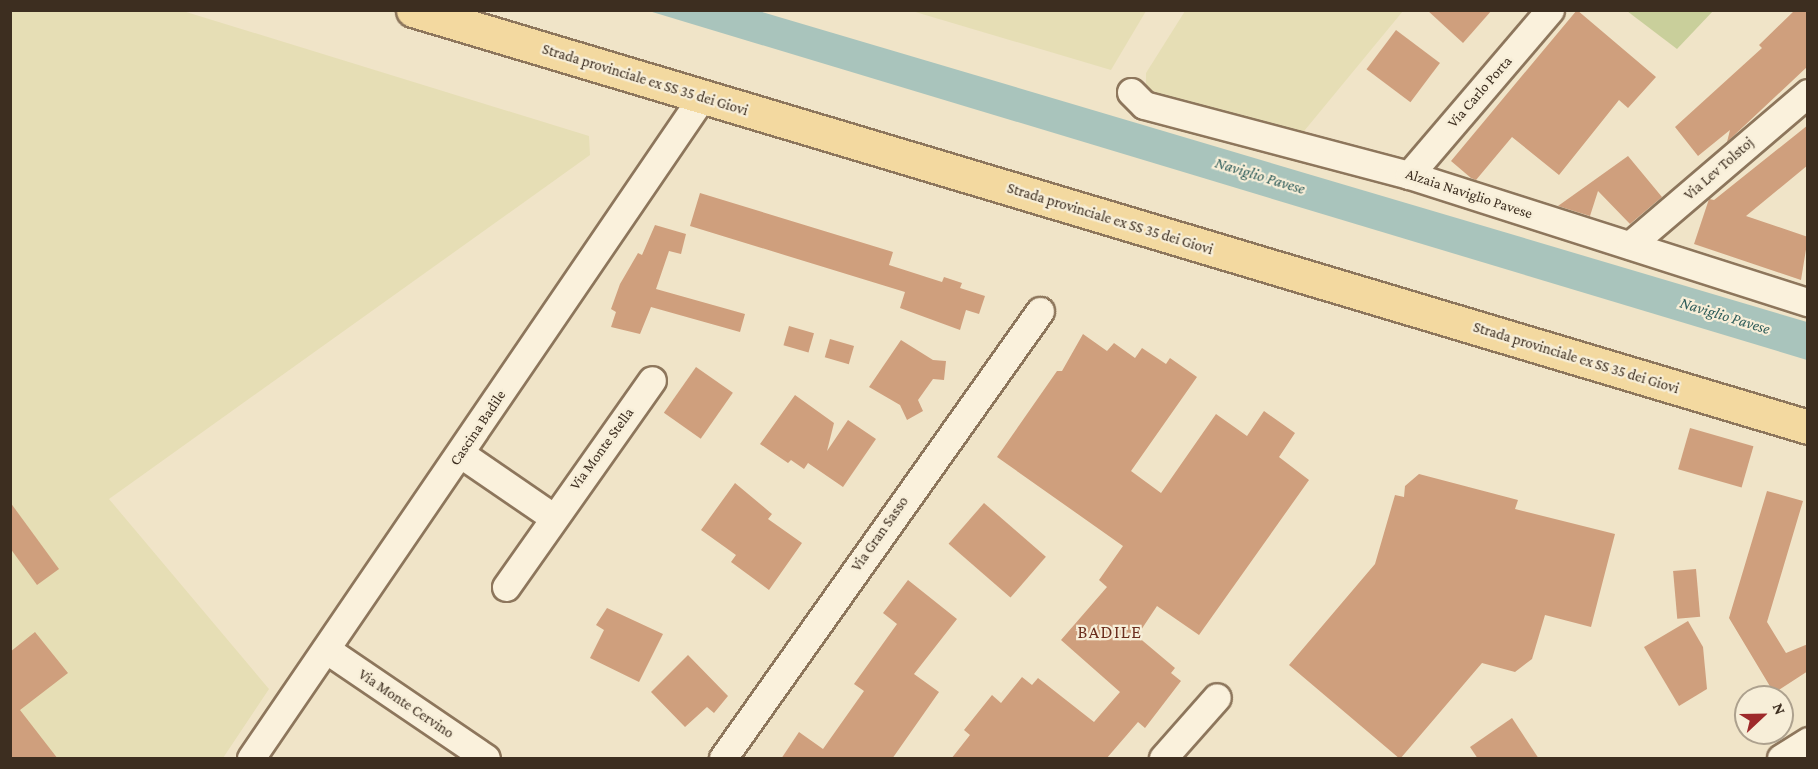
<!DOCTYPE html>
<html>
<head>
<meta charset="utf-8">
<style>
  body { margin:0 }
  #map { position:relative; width:1818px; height:769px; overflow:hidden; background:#f0e4c8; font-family:"Crimson Pro",serif }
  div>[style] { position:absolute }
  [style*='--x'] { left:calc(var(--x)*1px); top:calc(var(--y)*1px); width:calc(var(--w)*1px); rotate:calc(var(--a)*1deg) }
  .farmland>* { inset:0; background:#e6deb5 }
  .green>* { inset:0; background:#c9cf9b }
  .water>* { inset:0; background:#a9c4bc }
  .building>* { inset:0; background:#cf9f7d; transform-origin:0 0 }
  .roads { filter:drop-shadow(2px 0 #8d765c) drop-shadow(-2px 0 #8d765c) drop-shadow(0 2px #8d765c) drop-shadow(0 -2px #8d765c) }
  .minor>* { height:27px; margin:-13.5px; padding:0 13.5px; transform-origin:13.5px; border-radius:13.5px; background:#faf1dc }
  .major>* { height:33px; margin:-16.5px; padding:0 16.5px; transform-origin:16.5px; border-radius:16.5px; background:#f3d9a0 }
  span { translate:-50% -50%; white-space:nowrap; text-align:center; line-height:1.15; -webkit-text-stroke:4.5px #f7eed8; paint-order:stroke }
  .street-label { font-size:15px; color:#3d2e20 }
  .water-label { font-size:16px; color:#2f5d5a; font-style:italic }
  .quarter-label { font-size:18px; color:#6b2e1e; letter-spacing:1.5px }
  .frame { position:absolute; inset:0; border:12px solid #3d2e20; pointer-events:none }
  .north { position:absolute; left:1734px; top:685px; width:60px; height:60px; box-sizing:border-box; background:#f7eed8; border:2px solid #ada18e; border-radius:50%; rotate:68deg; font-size:16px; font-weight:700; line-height:24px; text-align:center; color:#3d2e20 }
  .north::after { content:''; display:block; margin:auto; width:21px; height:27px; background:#9e2a2b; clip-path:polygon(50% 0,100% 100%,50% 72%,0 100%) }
</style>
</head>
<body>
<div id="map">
  <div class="farmland">
    <div style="clip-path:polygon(10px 11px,183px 11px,589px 136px,590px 155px,109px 499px,269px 689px,223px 758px,11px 758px)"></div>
    <div style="clip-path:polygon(912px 11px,1146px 10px,1146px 11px,1111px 70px)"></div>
    <div style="clip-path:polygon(1185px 11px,1403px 11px,1300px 136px,1146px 93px,1146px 73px)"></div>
  </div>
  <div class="green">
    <div style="clip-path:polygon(1627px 11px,1713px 11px,1677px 49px)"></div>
  </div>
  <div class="water">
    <div style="clip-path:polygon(649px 11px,759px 11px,1807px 322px,1807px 360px)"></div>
  </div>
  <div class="building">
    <div style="clip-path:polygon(1427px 10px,1492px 10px,1463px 43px)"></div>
    <div style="clip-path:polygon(1577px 10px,1656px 77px,1628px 108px,1619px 100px,1559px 175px,1512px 137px,1476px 180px,1471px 178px,1451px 161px)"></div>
    <div style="clip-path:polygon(1795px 10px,1808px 10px,1808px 66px,1727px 142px,1730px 130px,1698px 156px,1675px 127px,1762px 48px,1759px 45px)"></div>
    <div style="left:1396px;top:30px;width:55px;height:49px;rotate:37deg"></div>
    <div style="clip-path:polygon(1808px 125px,1808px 165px,1746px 216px,1808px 237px,1801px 280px,1694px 244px,1709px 199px,1714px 200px)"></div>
    <div style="clip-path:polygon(1628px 156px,1662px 197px,1630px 224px,1598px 191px,1590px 216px,1558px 206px)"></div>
    <div style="clip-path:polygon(700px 193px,893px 252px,889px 265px,942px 282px,944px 277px,962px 283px,960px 288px,985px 296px,979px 314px,966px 310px,960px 330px,900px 308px,905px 292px,690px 226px)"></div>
    <div style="clip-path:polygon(655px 225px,686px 234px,681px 254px,669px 251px,656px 289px,745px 314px,740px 332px,651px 307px,640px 334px,611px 327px,616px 312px,611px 309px,620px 284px,638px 253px,642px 255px)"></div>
    <div style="left:789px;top:326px;width:26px;height:20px;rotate:16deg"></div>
    <div style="clip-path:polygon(1083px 334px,1107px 351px,1114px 343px,1135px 358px,1142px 348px,1166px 364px,1170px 358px,1197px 377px,1131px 471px,1161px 493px,1216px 414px,1247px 436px,1264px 411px,1295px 433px,1279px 457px,1309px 480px,1199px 635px,1157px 606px,1137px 636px,1175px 668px,1171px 673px,1181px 681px,1145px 728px,1138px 722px,1106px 759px,951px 759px,970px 735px,964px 730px,992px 695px,1001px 703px,1022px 677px,1032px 685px,1038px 678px,1094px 722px,1120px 692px,1061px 640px,1107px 587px,1099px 580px,1123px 546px,997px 457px,1057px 371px,1062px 371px)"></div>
    <div style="left:830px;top:339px;width:25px;height:19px;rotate:16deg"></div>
    <div style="clip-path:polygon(901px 340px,933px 360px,946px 361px,944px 380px,933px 379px,918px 400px,923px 411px,907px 420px,900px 405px,869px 387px)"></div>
    <div style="left:696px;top:367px;width:45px;height:56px;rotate:35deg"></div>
    <div style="clip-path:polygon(795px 395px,834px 423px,827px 451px,848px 420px,876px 439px,843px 487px,808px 463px,804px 469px,791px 460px,788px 463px,760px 444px)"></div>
    <div style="left:1690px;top:428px;width:66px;height:43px;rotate:16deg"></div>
    <div style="clip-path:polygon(1419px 474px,1518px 500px,1515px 509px,1615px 534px,1591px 627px,1545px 615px,1532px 659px,1515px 672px,1482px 663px,1400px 759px,1289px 665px,1375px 564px,1395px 495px,1404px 497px,1405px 486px)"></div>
    <div style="clip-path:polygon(735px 483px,772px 514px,768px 519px,802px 543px,769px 590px,731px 562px,736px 555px,701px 530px)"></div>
    <div style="clip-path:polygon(1767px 491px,1803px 501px,1767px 622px,1786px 653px,1808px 644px,1808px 671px,1774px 693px,1729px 618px)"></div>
    <div style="clip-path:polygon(10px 502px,59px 569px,37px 585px,10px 548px)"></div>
    <div style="left:984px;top:503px;width:82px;height:54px;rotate:41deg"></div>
    <div style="left:1696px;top:569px;width:48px;height:23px;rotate:85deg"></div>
    <div style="clip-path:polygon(908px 580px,957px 619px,914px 674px,939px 692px,892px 759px,781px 759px,799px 732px,823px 749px,864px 691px,854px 684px,897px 624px,883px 613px)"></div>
    <div style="clip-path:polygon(607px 608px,663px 634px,639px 682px,590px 658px,604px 630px,596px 625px)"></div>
    <div style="clip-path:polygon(1688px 621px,1703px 647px,1707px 689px,1679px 706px,1644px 647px)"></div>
    <div style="clip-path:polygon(35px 632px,68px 673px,20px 710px,58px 759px,10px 759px,10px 652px)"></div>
    <div style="clip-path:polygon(688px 655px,728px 696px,714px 713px,707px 707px,685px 727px,651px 692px)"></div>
    <div style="clip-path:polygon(1512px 718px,1539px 759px,1478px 759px,1470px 747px)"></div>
  </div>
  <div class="roads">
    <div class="minor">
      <div style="--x:1131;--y:92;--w:18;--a:45"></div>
      <div style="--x:1144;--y:105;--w:274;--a:14.8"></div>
      <div style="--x:1409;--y:175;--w:419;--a:17.7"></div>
      <div style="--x:1409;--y:175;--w:217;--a:-49.5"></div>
      <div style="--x:1630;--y:245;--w:234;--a:-40.5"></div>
      <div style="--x:461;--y:454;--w:112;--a:34.4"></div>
      <div style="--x:506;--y:587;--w:253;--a:-54.8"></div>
      <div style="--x:327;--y:650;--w:192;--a:34.2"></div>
      <div style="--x:251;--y:758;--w:800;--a:-55.69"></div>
      <div style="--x:723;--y:758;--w:548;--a:-54.66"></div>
      <div style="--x:1163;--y:758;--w:81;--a:-48.5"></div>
      <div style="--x:1781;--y:758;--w:32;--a:-32"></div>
    </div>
    <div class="major">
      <div style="--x:413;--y:10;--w:1456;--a:16.64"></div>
    </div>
  </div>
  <div class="street-label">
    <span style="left:645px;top:80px;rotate:17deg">Strada provinciale ex SS 35 dei Giovi</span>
    <span style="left:1480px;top:92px;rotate:-49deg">Via Carlo Porta</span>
    <span style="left:1719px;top:169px;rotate:-41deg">Via Lev Tolstoj</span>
    <span style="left:1469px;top:194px;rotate:18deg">Alzaia Naviglio Pavese</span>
    <span style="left:1110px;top:219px;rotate:17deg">Strada provinciale ex SS 35 dei Giovi</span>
    <span style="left:1576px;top:358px;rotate:17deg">Strada provinciale ex SS 35 dei Giovi</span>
    <span style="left:478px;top:428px;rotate:-56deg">Cascina Badile</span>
    <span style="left:602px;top:449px;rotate:-54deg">Via Monte Stella</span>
    <span style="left:880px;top:534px;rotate:-55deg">Via Gran Sasso</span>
    <span style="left:406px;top:704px;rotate:34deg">Via Monte Cervino</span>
  </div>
  <div class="water-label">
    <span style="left:1260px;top:176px;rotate:17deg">Naviglio Pavese</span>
    <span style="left:1725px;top:316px;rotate:17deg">Naviglio Pavese</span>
  </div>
  <div class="quarter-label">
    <span style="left:1110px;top:632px">BADILE</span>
  </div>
  <div class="frame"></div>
  <div class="north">N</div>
</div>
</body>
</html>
